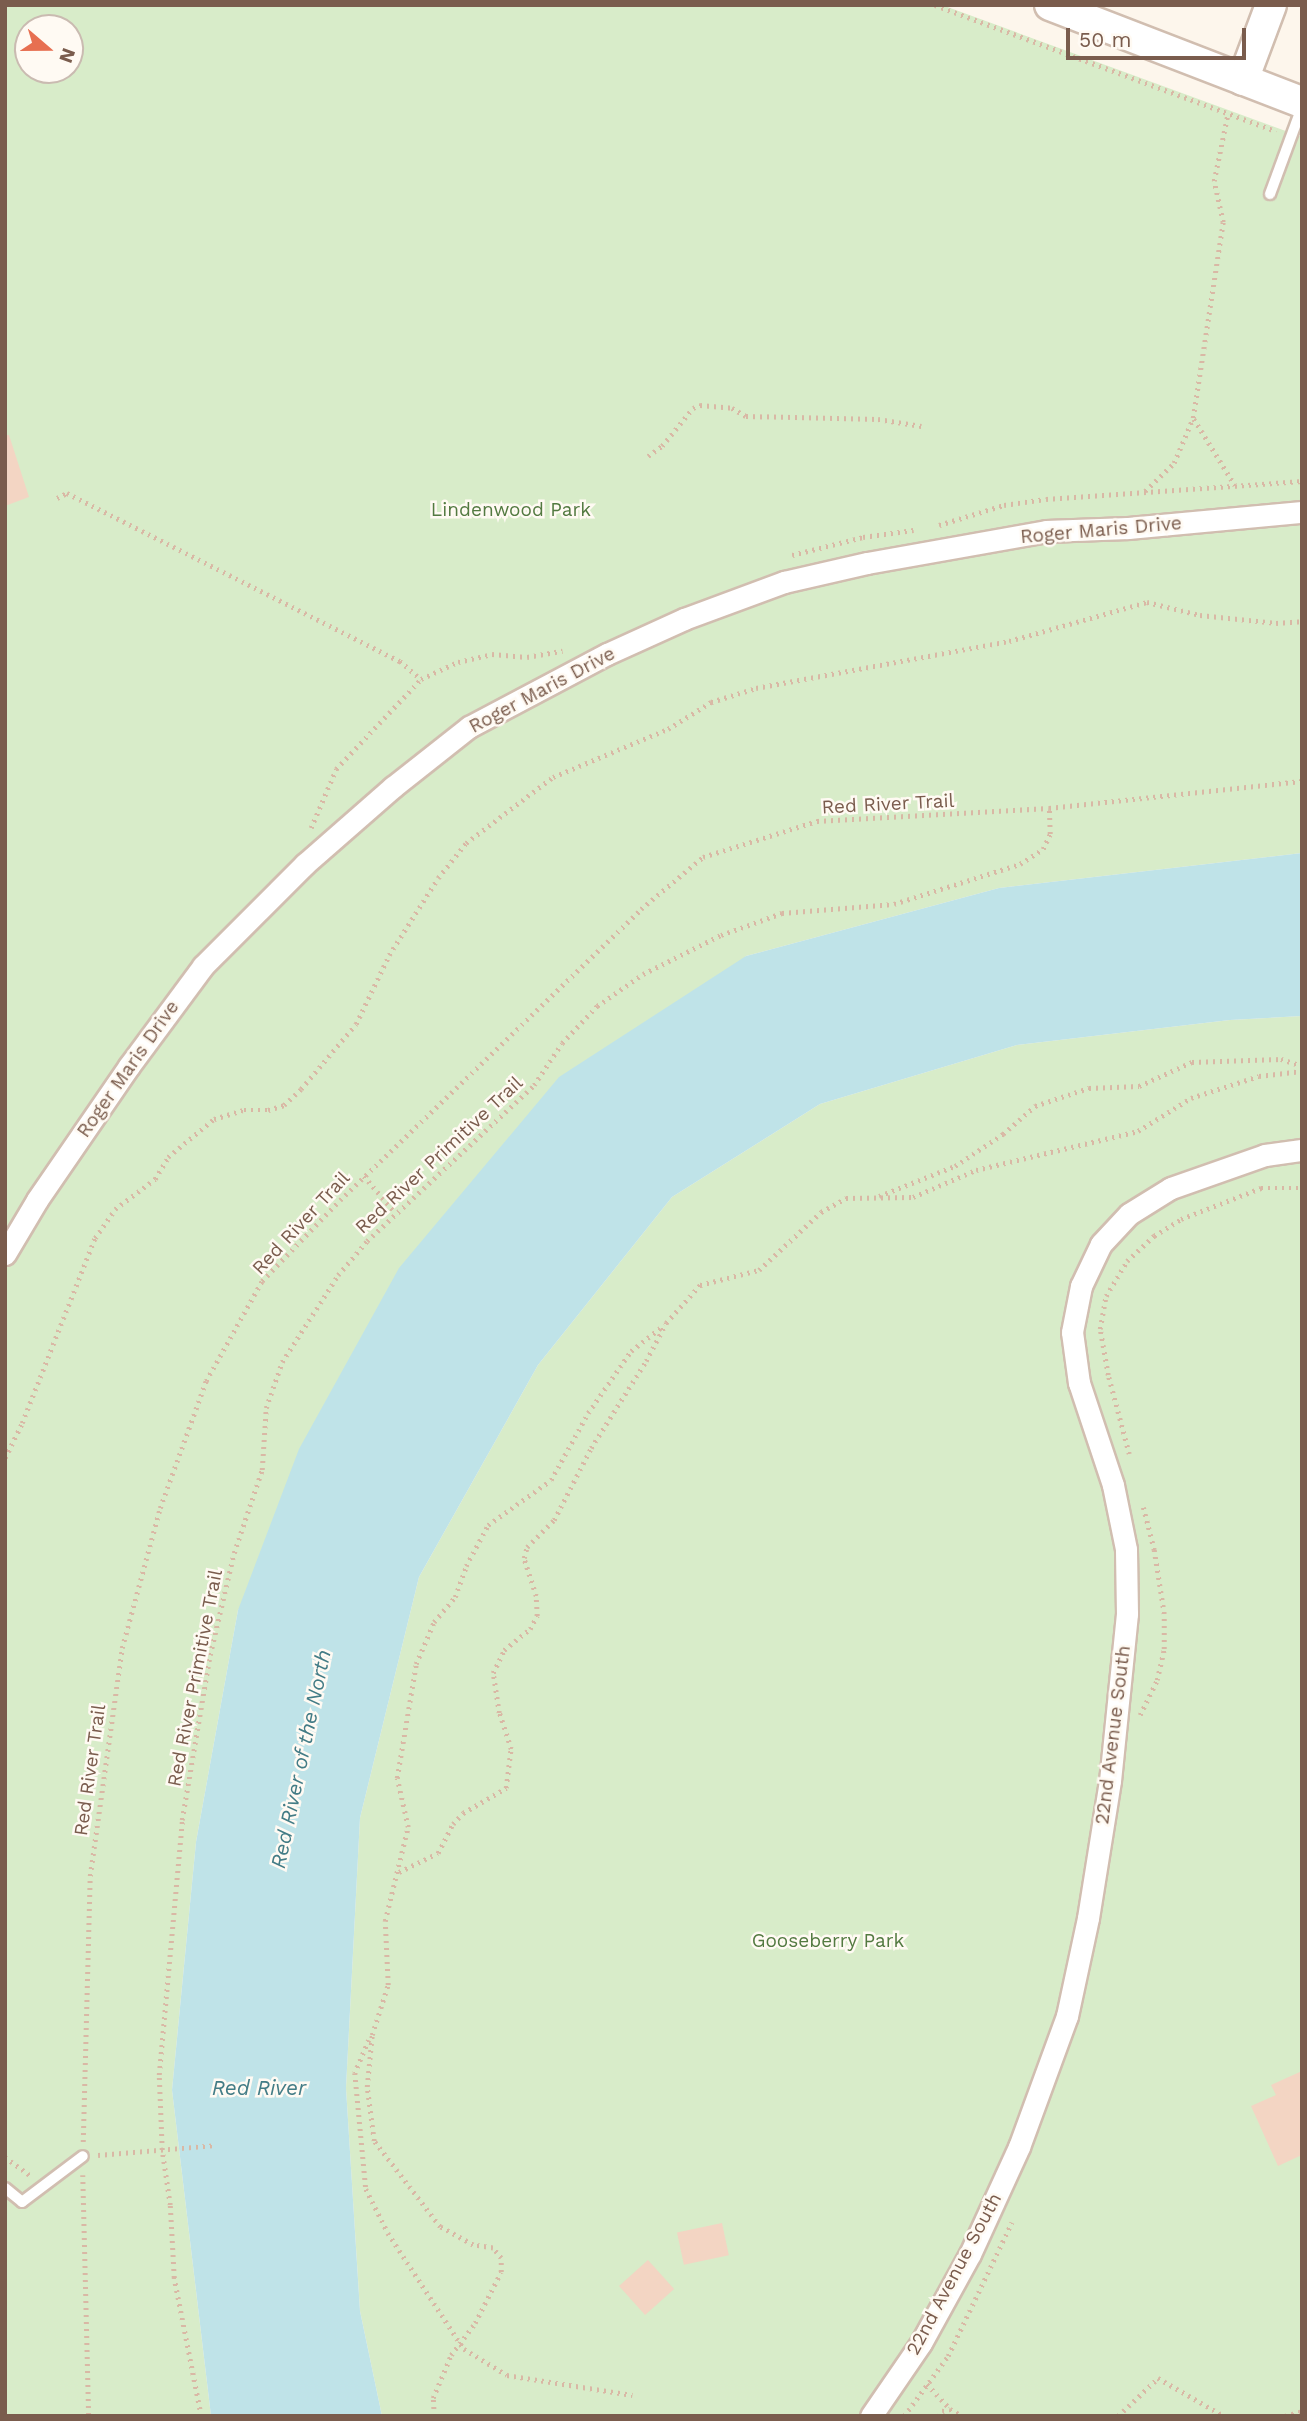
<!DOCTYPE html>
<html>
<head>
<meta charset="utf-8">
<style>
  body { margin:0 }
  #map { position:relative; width:1307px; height:2421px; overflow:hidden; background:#fdf6ec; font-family:"Work Sans",sans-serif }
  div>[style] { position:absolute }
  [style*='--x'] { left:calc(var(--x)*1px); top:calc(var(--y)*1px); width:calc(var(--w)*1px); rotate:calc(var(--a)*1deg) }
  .green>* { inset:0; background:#d8ecc9 }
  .water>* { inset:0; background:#bfe3e8 }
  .building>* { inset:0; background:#f3d5c3; transform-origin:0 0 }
  .path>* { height:4.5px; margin-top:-2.25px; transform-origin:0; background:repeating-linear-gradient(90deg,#d9b8a5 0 2px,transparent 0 7px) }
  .roads { filter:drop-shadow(2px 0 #d1beb0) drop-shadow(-2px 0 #d1beb0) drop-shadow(0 2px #d1beb0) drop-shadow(0 -2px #d1beb0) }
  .lane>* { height:10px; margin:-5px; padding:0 5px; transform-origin:5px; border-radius:5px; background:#fff }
  .street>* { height:21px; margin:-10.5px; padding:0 10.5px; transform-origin:10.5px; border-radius:10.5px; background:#fff }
  .secondary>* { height:30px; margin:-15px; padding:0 15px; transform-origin:15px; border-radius:15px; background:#fff }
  span { translate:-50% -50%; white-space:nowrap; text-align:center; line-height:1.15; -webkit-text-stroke:5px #fffaf3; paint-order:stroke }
  .park-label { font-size:19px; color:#537a41 }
  .street-label { font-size:19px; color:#7a5c4d }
  .water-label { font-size:21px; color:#437c86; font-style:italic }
  .frame { position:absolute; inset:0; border:7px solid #7a5c4d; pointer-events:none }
  .north { position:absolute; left:14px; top:14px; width:70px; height:70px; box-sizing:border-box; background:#fffaf3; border:2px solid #cabbb1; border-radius:50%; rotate:110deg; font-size:19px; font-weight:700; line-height:28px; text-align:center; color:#7a5c4d }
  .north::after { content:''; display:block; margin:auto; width:24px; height:32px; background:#e76f51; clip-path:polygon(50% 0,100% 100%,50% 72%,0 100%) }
  .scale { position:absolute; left:1066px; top:28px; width:180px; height:32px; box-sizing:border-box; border:4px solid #7a5c4d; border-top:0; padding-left:9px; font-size:21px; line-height:24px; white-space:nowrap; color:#7a5c4d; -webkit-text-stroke:5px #fffaf3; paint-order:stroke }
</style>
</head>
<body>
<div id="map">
  <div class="green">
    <div style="clip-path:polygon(evenodd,5px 5px,942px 5px,1302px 137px,1302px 853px,999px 888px,746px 956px,238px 1610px,196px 1842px,172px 2090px,211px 2416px,5px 2416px,5px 5px,28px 28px,70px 28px,70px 70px,28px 70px,28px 28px)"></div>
    <div style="clip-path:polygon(1302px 1016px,1302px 2416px,382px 2416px,360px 2311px,346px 2088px,360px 1818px,419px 1577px,538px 1365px,672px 1197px,820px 1104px,1017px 1045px,1230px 1020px)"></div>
  </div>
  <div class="water">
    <div style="clip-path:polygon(1302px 853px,1302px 1016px,1230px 1020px,1017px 1045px,820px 1104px,672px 1197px,538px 1365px,419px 1577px,360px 1818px,346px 2088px,360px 2311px,382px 2416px,211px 2416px,172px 2090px,196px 1842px,238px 1610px,299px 1449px,399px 1268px,559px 1077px,746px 956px,999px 888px)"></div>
  </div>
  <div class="building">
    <div style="clip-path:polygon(5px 435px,9px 435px,29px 497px,5px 506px)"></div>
    <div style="clip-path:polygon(1302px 2071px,1302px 2155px,1278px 2166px,1251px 2106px,1276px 2095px,1271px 2085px)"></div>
    <div style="left:722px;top:2223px;width:33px;height:46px;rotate:78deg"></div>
    <div style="left:648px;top:2260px;width:39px;height:39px;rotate:48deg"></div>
  </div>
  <div class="path">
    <div style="--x:935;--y:5;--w:364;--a:20.3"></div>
    <div style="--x:1194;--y:419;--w:78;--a:58.2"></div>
    <div style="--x:648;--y:456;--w:17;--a:-36"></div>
    <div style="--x:662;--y:446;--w:49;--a:-50.8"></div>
    <div style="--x:693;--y:408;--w:8;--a:-23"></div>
    <div style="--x:700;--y:405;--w:32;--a:5"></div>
    <div style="--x:732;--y:408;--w:16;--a:30"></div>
    <div style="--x:746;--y:416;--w:132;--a:1.3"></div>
    <div style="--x:878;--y:419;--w:44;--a:9.2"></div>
    <div style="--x:1145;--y:491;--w:40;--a:-44"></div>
    <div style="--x:1174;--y:463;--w:49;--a:-67.1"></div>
    <div style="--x:1193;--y:418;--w:198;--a:-81.3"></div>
    <div style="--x:1223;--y:222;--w:42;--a:-102.4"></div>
    <div style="--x:1214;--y:181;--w:69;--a:-78.4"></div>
    <div style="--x:57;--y:498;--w:11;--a:-27"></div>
    <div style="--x:67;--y:493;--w:373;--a:26.8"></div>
    <div style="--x:400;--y:661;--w:28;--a:41"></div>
    <div style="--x:939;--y:525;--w:68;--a:-17.1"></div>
    <div style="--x:1004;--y:505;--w:42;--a:-8.1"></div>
    <div style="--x:1046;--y:499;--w:257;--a:-4"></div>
    <div style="--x:792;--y:555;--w:73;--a:-14.2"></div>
    <div style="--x:863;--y:537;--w:51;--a:-7.8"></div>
    <div style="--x:311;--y:828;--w:64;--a:-67"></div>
    <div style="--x:336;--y:769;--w:124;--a:-46.6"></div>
    <div style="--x:421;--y:679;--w:41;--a:-24.7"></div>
    <div style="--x:458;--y:662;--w:35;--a:-13"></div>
    <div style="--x:492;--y:654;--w:35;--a:5"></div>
    <div style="--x:527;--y:657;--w:36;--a:-10"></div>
    <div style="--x:364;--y:1176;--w:48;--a:49.3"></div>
    <div style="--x:879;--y:1196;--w:82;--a:-21.5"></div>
    <div style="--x:955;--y:1166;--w:58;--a:-33.7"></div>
    <div style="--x:1003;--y:1134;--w:43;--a:-41.2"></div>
    <div style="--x:1035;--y:1106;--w:57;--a:-18.4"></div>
    <div style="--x:1089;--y:1088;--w:50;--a:-2.3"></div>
    <div style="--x:1139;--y:1086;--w:58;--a:-24.4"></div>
    <div style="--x:1192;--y:1062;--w:89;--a:-1.9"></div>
    <div style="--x:1281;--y:1059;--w:22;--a:18"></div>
    <div style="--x:1129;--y:1454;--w:82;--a:-104.9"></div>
    <div style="--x:1108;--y:1375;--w:47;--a:-99.9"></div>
    <div style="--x:1100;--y:1329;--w:34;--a:-80"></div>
    <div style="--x:1106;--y:1296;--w:41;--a:-59"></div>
    <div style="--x:1127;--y:1261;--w:37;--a:-43"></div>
    <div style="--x:1154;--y:1236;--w:32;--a:-32"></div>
    <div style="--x:1181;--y:1219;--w:86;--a:-21.2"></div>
    <div style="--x:1261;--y:1188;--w:41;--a:0"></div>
    <div style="--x:5;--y:1458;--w:39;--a:-64"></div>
    <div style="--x:22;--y:1423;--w:199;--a:-68.5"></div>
    <div style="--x:95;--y:1238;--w:35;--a:-55"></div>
    <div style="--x:115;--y:1209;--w:50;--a:-36.9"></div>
    <div style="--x:155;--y:1179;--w:26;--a:-59"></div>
    <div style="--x:168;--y:1157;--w:60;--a:-39.6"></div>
    <div style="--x:214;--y:1119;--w:31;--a:-17"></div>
    <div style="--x:244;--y:1110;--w:24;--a:0"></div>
    <div style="--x:268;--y:1110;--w:17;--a:-17"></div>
    <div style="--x:284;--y:1105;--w:23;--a:-43"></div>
    <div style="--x:301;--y:1089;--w:85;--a:-49.8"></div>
    <div style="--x:356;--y:1024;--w:76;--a:-64.4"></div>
    <div style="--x:389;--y:955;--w:91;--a:-57.5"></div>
    <div style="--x:438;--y:878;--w:45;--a:-51.3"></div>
    <div style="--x:466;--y:843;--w:109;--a:-37.2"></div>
    <div style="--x:553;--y:777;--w:125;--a:-22.7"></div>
    <div style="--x:668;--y:729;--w:51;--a:-32.1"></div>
    <div style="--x:711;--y:702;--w:47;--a:-17.3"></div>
    <div style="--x:756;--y:688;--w:257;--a:-10.5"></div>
    <div style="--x:1009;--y:641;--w:143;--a:-15.8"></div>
    <div style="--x:1147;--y:602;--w:55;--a:13.8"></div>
    <div style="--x:1200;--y:615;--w:76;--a:6"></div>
    <div style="--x:1276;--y:623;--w:26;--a:-4"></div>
    <div style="--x:1140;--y:1715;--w:39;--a:-64"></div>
    <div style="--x:1157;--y:1680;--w:32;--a:-77"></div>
    <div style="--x:1164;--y:1649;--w:35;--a:-90"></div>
    <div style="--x:1164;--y:1614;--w:65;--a:-98.9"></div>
    <div style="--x:1154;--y:1550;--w:44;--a:-104.3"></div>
    <div style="--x:399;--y:1872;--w:43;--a:-26"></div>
    <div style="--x:438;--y:1853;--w:33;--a:-63"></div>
    <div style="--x:453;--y:1824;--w:15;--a:-48"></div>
    <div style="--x:463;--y:1813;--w:50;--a:-30.2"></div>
    <div style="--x:506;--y:1788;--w:39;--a:-83"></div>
    <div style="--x:511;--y:1749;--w:38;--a:-108"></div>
    <div style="--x:499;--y:1713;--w:40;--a:-98.5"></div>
    <div style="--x:493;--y:1673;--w:25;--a:-64"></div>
    <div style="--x:504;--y:1650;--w:33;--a:-39"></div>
    <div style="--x:530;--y:1629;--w:15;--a:-62"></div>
    <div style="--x:537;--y:1616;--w:20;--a:-93"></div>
    <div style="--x:536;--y:1596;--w:40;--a:-108"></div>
    <div style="--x:524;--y:1558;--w:11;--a:-75"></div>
    <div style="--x:527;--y:1547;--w:38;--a:-45"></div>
    <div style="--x:554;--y:1520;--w:81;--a:-62.8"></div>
    <div style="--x:591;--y:1448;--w:103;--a:-57.7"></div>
    <div style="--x:646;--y:1361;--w:43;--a:-62.2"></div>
    <div style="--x:666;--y:1323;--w:51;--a:-48.2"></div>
    <div style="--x:700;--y:1285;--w:61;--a:-14.3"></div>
    <div style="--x:759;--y:1270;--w:85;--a:-43.1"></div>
    <div style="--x:821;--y:1212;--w:29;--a:-29"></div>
    <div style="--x:846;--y:1198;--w:67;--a:-0.9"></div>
    <div style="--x:913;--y:1197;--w:69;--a:-23.2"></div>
    <div style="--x:976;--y:1170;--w:167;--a:-13.5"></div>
    <div style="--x:1138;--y:1131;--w:62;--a:-31.9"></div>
    <div style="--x:1191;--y:1098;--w:71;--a:-17.9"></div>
    <div style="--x:1259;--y:1076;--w:43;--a:-6.6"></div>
    <div style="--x:369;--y:2040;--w:36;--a:113"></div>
    <div style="--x:355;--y:2073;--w:117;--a:84.6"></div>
    <div style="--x:366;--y:2189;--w:49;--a:63.4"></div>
    <div style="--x:388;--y:2233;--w:139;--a:56.8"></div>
    <div style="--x:464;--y:2349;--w:50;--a:31.2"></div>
    <div style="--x:507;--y:2375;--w:127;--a:9.1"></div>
    <div style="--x:83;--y:2142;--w:266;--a:-88.5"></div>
    <div style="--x:90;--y:1876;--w:230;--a:-82"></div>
    <div style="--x:122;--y:1648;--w:145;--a:-74.8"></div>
    <div style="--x:160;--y:1508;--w:135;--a:-70.1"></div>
    <div style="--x:206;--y:1381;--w:115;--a:-60.8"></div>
    <div style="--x:262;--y:1281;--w:112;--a:-46.1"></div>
    <div style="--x:340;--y:1200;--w:419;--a:-44"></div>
    <div style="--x:641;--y:909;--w:81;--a:-40"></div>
    <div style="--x:703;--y:857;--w:120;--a:-17.5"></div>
    <div style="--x:817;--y:821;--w:232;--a:-3.2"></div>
    <div style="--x:1049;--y:808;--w:254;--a:-6.1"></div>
    <div style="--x:98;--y:2155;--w:118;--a:-4.8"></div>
    <div style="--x:5;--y:2157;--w:31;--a:36"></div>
    <div style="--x:83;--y:2175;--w:241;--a:88.6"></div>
    <div style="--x:927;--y:2384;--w:34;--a:47"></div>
    <div style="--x:201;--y:2416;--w:141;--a:-101.1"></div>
    <div style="--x:174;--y:2278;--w:73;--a:-93.1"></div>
    <div style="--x:170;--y:2205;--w:56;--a:-98.3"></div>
    <div style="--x:162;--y:2150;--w:75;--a:-92.3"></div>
    <div style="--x:159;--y:2075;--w:256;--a:-84.8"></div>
    <div style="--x:182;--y:1820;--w:167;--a:-80.4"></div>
    <div style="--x:210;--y:1655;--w:105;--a:-76.8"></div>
    <div style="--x:234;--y:1553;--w:88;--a:-71.4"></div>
    <div style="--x:262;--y:1470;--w:62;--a:-86.3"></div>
    <div style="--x:266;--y:1408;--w:49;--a:-70.8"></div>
    <div style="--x:282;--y:1362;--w:103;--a:-57.2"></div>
    <div style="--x:338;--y:1275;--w:45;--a:-49.5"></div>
    <div style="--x:367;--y:1241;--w:229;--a:-43"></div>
    <div style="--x:534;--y:1085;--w:50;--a:-56.3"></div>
    <div style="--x:562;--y:1043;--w:51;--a:-46.6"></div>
    <div style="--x:597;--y:1006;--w:56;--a:-34.8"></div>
    <div style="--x:643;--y:974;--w:87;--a:-26.6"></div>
    <div style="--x:721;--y:935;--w:65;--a:-19.8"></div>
    <div style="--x:782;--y:913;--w:112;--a:-4.6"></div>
    <div style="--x:894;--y:904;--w:132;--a:-17.6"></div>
    <div style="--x:1020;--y:864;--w:27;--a:-33"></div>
    <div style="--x:1043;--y:849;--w:17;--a:-65"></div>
    <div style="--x:1050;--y:834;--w:26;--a:-92"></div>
    <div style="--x:434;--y:2416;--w:18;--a:-93"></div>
    <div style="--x:433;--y:2398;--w:47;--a:-67.3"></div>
    <div style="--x:451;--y:2355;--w:40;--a:-53"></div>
    <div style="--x:475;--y:2323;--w:57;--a:-63"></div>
    <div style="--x:501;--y:2272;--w:14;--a:-90"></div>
    <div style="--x:501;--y:2258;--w:13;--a:-129"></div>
    <div style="--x:493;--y:2248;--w:20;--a:-171"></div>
    <div style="--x:473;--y:2245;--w:38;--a:-151"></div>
    <div style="--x:440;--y:2227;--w:108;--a:-127.5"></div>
    <div style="--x:374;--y:2141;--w:54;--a:-97.4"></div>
    <div style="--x:367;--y:2087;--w:52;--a:-84.5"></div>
    <div style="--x:372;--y:2035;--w:52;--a:-72.3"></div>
    <div style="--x:388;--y:1985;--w:64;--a:-92.7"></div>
    <div style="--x:385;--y:1921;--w:97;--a:-76.3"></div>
    <div style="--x:408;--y:1827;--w:50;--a:-102.7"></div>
    <div style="--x:397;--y:1778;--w:116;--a:-80.5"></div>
    <div style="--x:416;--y:1664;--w:46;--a:-66.8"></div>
    <div style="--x:434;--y:1622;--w:33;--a:-50"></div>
    <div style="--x:455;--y:1597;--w:33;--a:-70"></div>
    <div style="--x:466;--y:1566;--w:47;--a:-61.8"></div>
    <div style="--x:488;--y:1525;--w:77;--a:-35.5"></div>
    <div style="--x:551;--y:1480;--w:77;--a:-61.1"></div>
    <div style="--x:588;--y:1413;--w:75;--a:-55.3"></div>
    <div style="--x:631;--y:1351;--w:42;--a:-38.2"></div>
    <div style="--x:904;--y:2416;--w:74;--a:-53.7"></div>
    <div style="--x:948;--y:2356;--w:148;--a:-64.5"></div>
    <div style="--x:939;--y:2416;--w:6;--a:-59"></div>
    <div style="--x:942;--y:2411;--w:8;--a:-14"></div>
    <div style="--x:950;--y:2409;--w:14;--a:30"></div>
    <div style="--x:1118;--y:2416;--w:55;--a:-43.5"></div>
    <div style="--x:1158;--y:2378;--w:76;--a:29.9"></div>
    <div style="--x:1285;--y:2416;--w:18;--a:-16"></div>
  </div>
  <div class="roads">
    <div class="lane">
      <div style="--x:1270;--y:194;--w:93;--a:-69.8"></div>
      <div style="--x:5;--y:2188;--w:22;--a:39"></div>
      <div style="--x:22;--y:2202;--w:76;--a:-37"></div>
    </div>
    <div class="street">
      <div style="--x:5;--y:1254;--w:63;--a:-59.3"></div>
      <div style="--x:37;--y:1200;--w:163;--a:-55.5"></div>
      <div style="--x:129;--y:1066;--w:124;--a:-53.5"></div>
      <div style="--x:203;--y:966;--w:144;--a:-45"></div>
      <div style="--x:305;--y:864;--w:117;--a:-41.2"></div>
      <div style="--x:393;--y:787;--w:97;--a:-38.3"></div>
      <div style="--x:469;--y:727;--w:156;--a:-27.9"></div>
      <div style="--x:607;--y:654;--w:85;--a:-24.4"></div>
      <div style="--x:684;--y:619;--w:107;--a:-20.3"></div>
      <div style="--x:784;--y:582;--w:85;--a:-12.9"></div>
      <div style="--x:867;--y:563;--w:182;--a:-10.1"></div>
      <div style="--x:1046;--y:531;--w:82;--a:-2.1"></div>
      <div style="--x:1128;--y:528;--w:175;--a:-5.3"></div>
      <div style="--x:871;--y:2416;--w:88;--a:-55.6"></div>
      <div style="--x:921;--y:2343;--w:102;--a:-61.2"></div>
      <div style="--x:970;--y:2254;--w:118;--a:-65.4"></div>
      <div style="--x:1019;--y:2147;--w:140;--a:-69.9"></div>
      <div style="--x:1067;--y:2016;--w:100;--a:-77.9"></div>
      <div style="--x:1088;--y:1918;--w:139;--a:-80.9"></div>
      <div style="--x:1110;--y:1781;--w:168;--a:-84.2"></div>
      <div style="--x:1127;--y:1614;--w:65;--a:-90.9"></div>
      <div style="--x:1126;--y:1549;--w:65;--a:-101.5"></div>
      <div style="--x:1113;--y:1485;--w:108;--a:-108.4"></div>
      <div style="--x:1079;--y:1383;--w:51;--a:-97.8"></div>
      <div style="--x:1072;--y:1332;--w:47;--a:-78.9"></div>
      <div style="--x:1081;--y:1286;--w:47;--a:-64.5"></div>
      <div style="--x:1101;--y:1244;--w:41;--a:-47"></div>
      <div style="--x:1129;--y:1214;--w:49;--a:-31.8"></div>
      <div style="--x:1171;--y:1188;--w:100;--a:-19.3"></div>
      <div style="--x:1265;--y:1155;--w:37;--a:-8"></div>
    </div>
    <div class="secondary">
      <div style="--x:1050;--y:5;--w:270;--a:21.1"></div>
      <div style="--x:1243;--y:80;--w:80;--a:-69.5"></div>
    </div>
  </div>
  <div class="park-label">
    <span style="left:511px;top:510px">Lindenwood Park</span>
    <span style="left:828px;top:1941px">Gooseberry Park</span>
  </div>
  <div class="street-label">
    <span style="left:1101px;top:530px;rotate:-5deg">Roger Maris Drive</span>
    <span style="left:542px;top:690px;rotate:-28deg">Roger Maris Drive</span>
    <span style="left:888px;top:804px;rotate:-3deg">Red River Trail</span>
    <span style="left:128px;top:1069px;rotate:-55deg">Roger Maris Drive</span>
    <span style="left:439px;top:1155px;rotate:-43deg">Red River Primitive Trail</span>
    <span style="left:301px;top:1223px;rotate:-47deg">Red River Trail</span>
    <span style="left:195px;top:1678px;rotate:-79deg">Red River Primitive Trail</span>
    <span style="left:1113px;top:1735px;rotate:-83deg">22nd Avenue South</span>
    <span style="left:90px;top:1770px;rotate:-82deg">Red River Trail</span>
    <span style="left:954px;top:2274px;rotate:-62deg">22nd Avenue South</span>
  </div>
  <div class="water-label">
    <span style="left:301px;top:1759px;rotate:-78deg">Red River of the North</span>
    <span style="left:259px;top:2088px">Red River</span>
  </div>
  <div class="frame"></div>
  <div class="north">N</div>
  <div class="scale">50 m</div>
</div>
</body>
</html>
